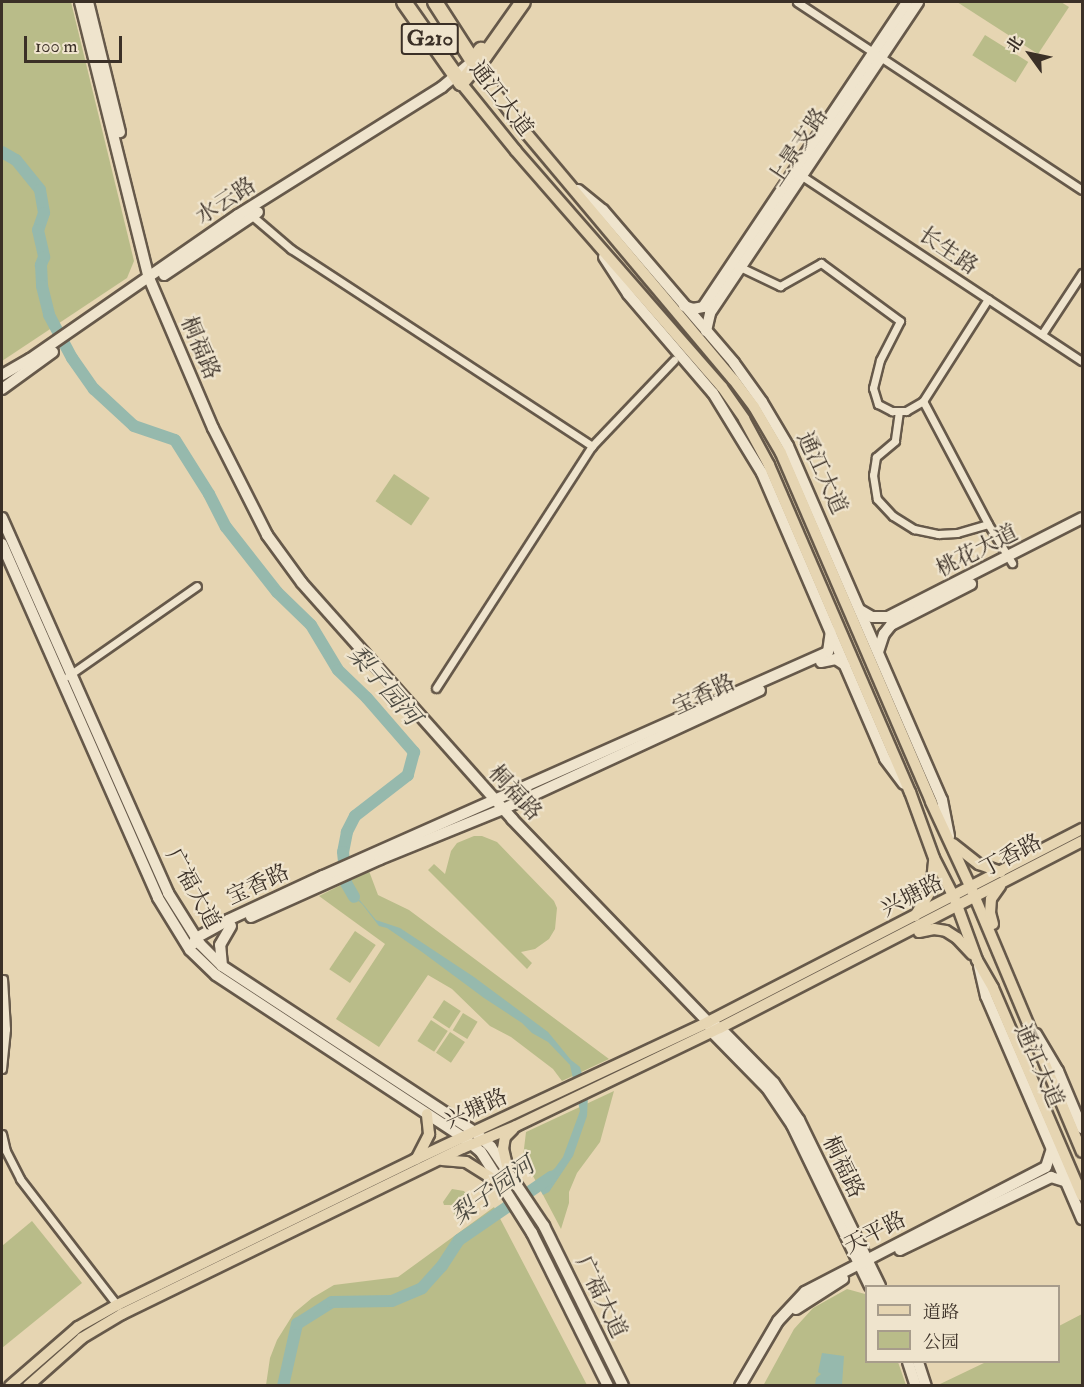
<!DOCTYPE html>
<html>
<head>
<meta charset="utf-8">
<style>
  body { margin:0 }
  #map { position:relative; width:1084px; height:1387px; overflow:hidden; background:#e6d5b2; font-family:"IM FELL Double Pica","Noto Serif SC",serif }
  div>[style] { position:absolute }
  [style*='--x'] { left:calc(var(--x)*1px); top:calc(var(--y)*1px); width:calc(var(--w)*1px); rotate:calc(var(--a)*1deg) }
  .green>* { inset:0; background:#b9bc89; transform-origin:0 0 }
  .water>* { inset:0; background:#96b9ad }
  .river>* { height:12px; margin:-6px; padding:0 6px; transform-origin:6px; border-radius:6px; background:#96b9ad }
  .roads { filter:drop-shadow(2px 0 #66594a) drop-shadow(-2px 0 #66594a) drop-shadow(0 2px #66594a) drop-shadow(0 -2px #66594a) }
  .street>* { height:7px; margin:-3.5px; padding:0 3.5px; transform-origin:3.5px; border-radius:3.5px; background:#efe4cd }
  .secondary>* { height:10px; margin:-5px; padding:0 5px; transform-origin:5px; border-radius:5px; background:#efe4cd }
  .primary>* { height:10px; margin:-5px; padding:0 5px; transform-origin:5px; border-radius:5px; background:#e6d5b2 }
  .highway>* { height:14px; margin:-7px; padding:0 7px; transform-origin:7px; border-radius:7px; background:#e6d5b2 }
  span { translate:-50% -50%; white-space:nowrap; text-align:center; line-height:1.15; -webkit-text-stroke:4.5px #efe4cd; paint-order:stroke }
  .shield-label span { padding:2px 4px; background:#efe4cd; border:2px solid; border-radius:4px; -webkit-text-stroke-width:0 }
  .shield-label { font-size:21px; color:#3b3027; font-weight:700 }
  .street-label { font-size:22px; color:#3b3027 }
  .water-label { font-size:24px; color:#4d4b42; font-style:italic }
  .frame { position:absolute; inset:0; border:3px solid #3b3027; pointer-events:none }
  .legend { position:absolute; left:865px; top:1285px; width:195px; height:78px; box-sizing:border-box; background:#efe4cd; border:2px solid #a79c8b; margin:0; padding:8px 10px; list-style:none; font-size:18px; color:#3b3027 }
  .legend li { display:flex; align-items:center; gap:12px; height:30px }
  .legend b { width:30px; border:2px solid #a79c8b }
  .north { position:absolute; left:1000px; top:24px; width:60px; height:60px; -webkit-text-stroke:4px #efe4cd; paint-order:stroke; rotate:303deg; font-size:16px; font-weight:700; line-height:24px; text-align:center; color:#3b3027 }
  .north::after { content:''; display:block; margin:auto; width:21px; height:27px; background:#3b3027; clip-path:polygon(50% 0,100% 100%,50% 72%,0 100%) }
  .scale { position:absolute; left:24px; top:36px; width:98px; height:27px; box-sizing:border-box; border:3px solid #3b3027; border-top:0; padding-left:8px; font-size:18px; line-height:21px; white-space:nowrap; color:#3b3027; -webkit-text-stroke:4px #efe4cd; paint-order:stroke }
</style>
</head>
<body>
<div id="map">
  <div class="green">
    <div style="clip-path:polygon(2px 2px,71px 2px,134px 261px,127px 278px,2px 361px)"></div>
    <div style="clip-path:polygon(957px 2px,1061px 2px,1069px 7px,1038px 54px)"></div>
    <div style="left:985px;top:35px;width:51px;height:24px;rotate:32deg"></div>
    <div style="left:394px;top:474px;width:43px;height:33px;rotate:34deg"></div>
    <div style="clip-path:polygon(474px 836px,482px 836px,497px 842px,554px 901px,557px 908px,555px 929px,549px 939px,535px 949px,521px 952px,532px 963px,527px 969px,428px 870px,434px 864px,445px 874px,451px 851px,457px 843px)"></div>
    <div style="clip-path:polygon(369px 871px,378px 895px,409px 910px,609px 1059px,562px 1081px,553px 1069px,511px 1037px,490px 1026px,452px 989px,428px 975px,379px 1047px,336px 1019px,385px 944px,319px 896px)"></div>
    <div style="left:355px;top:931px;width:25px;height:46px;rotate:34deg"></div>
    <div style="left:444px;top:1000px;width:20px;height:21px;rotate:33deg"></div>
    <div style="left:463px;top:1013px;width:17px;height:20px;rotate:31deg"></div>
    <div style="left:431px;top:1020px;width:20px;height:25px;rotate:33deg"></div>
    <div style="left:450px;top:1032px;width:18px;height:25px;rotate:34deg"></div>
    <div style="clip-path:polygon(614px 1091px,600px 1142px,577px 1173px,569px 1192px,569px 1203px,561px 1229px,523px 1157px,526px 1132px)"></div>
    <div style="clip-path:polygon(452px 1189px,464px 1191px,471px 1201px,466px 1214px,456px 1221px,451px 1205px,444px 1205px,443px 1202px)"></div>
    <div style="clip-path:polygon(494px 1207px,587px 1385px,266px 1385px,270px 1358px,277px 1340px,294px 1313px,312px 1298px,334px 1285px,398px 1277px)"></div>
    <div style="clip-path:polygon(32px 1221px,82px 1283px,2px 1348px,2px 1246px)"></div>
    <div style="clip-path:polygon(847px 1289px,865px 1294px,866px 1297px,866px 1362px,898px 1362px,906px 1385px,763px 1386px,794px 1329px,813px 1308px)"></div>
    <div style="clip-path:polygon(1082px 1314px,1082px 1385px,938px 1385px,986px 1362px,1058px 1362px,1059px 1326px)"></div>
  </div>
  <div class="water">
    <div style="clip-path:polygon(350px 881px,353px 892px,376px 920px,400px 928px,474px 977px,548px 1032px,571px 1060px,580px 1067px,588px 1096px,587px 1116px,573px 1156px,549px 1192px,543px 1195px,537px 1184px,555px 1168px,563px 1157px,580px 1111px,570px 1065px,548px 1042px,532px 1033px,522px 1023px,484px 998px,422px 952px,387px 928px,379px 926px,362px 904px,346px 890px,343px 884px)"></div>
    <div style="clip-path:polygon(822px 1353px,844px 1356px,842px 1385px,815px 1385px,816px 1378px,821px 1374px,818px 1372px)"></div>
  </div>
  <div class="river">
    <div style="--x:2;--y:152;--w:16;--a:30"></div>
    <div style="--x:16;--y:160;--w:38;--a:51"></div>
    <div style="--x:40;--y:190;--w:23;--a:80"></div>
    <div style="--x:44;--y:213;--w:18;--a:109"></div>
    <div style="--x:38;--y:230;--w:28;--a:77"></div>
    <div style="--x:44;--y:257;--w:9;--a:111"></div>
    <div style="--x:41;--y:265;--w:21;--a:87"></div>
    <div style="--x:42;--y:286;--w:30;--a:76"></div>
    <div style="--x:49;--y:315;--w:49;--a:61.9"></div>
    <div style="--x:72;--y:358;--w:38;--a:55"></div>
    <div style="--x:94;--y:389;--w:54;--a:42.8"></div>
    <div style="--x:134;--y:426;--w:43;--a:18.9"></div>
    <div style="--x:175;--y:440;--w:64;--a:57.8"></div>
    <div style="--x:209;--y:494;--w:37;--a:63"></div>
    <div style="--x:226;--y:527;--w:83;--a:51.9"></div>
    <div style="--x:277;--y:592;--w:47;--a:44.1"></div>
    <div style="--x:311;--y:625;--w:52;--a:59"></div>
    <div style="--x:338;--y:670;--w:40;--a:44"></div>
    <div style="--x:367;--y:698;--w:72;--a:49"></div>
    <div style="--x:414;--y:752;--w:24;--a:105"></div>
    <div style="--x:408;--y:775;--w:67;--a:142.3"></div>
    <div style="--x:355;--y:816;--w:18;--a:117"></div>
    <div style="--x:347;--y:832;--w:20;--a:101"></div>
    <div style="--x:343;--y:852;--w:31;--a:84"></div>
    <div style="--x:346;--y:883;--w:16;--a:60"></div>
    <div style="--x:283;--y:1386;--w:64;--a:-77.3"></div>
    <div style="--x:297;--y:1324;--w:41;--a:-32.2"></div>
    <div style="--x:332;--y:1302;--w:60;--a:-1"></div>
    <div style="--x:392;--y:1301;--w:33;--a:-23"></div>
    <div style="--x:422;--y:1288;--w:30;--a:-48"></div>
    <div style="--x:442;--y:1266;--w:31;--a:-57"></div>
    <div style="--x:459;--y:1240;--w:112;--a:-34.4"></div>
  </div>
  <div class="roads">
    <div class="street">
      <div style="--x:797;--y:2;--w:341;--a:33.4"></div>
      <div style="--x:799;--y:174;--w:339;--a:33.5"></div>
      <div style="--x:250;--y:214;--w:54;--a:40.5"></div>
      <div style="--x:291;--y:249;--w:360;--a:33.2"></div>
      <div style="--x:738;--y:266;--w:47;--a:25.5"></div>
      <div style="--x:780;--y:286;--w:47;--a:-29.3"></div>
      <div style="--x:821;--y:263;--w:98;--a:36.3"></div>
      <div style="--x:900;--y:321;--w:44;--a:117.1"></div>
      <div style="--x:880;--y:360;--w:29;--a:104"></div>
      <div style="--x:873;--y:388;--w:17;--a:73"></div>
      <div style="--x:878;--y:404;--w:16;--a:27"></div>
      <div style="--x:892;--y:411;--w:14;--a:0"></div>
      <div style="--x:906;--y:411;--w:20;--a:-30"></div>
      <div style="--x:988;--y:299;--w:121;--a:122.5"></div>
      <div style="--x:923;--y:401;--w:139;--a:62.1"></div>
      <div style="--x:988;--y:524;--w:46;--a:58.4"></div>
      <div style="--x:1042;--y:334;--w:73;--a:-56.7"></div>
      <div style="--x:899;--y:411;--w:30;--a:98"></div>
      <div style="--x:895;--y:441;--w:25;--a:140"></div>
      <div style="--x:876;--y:457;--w:18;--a:99"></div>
      <div style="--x:873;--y:475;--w:24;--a:81"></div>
      <div style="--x:877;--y:499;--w:23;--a:47"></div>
      <div style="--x:893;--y:516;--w:25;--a:32"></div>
      <div style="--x:914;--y:529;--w:25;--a:12"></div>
      <div style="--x:938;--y:534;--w:19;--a:-3"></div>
      <div style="--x:957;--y:533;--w:32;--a:-16"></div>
      <div style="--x:68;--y:676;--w:157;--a:-34.9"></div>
      <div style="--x:436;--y:688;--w:288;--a:-57.2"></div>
      <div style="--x:592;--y:446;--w:119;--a:-46.4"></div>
      <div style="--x:2;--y:1069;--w:40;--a:-84.3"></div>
      <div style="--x:6;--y:1029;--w:50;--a:-93.4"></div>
      <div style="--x:2;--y:1134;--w:17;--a:77"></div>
      <div style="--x:6;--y:1151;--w:31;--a:63"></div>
      <div style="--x:20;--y:1179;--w:159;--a:52.4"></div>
    </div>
    <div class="secondary">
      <div style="--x:80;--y:2;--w:284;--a:76"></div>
      <div style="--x:149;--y:278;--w:163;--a:66.9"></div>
      <div style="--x:213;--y:428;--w:120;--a:63.2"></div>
      <div style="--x:267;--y:535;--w:59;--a:53.9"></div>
      <div style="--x:302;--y:583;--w:316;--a:48.3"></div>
      <div style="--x:512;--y:819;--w:282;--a:46"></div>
      <div style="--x:708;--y:1022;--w:13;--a:27"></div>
      <div style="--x:720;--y:1028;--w:77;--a:45.5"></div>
      <div style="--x:774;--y:1083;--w:45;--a:56"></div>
      <div style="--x:799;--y:1120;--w:185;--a:64"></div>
      <div style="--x:88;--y:2;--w:134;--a:76.2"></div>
      <div style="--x:578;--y:190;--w:32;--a:39"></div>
      <div style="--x:603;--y:210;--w:201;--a:49.4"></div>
      <div style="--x:734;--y:363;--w:48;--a:54.3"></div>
      <div style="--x:762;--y:402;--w:51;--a:59.4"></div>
      <div style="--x:788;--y:446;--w:386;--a:66.5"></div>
      <div style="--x:942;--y:800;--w:37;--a:79"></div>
      <div style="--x:604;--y:257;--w:44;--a:57"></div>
      <div style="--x:628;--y:294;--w:130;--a:49.4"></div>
      <div style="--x:713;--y:393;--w:94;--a:58.5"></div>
      <div style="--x:762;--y:473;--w:311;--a:66.7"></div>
      <div style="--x:885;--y:759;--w:31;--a:53"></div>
      <div style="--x:164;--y:275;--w:113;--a:-33.8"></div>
      <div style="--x:684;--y:306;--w:9;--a:18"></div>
      <div style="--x:693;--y:309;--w:10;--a:-11"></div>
      <div style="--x:703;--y:307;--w:367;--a:-56.2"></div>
      <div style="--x:706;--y:331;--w:18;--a:-77"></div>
      <div style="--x:710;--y:313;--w:374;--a:-56.2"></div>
      <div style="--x:2;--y:375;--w:32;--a:-30"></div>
      <div style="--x:30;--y:359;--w:253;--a:-34.7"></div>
      <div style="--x:238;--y:215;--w:241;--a:-32.1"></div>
      <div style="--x:442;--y:87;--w:40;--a:-40"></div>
      <div style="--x:2;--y:389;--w:63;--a:-36"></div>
      <div style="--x:2;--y:518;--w:410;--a:66.1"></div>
      <div style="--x:168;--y:893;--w:60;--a:57.9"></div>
      <div style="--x:200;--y:944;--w:31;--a:45"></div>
      <div style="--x:222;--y:966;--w:303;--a:33.3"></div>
      <div style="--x:475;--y:1132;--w:22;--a:43"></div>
      <div style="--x:491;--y:1147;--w:95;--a:56.1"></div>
      <div style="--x:544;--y:1226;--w:178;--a:63.7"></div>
      <div style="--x:2;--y:544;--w:387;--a:66.2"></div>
      <div style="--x:158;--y:898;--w:61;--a:58.4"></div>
      <div style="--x:190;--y:950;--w:36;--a:44"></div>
      <div style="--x:216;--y:975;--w:295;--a:33.3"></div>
      <div style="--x:463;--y:1137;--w:23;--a:40"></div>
      <div style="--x:481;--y:1152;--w:96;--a:57.8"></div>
      <div style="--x:532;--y:1233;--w:171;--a:63.6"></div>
      <div style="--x:860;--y:610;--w:14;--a:30"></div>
      <div style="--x:872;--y:617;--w:16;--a:0"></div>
      <div style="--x:888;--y:617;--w:218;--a:-27"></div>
      <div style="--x:878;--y:652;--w:19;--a:-72"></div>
      <div style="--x:884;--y:634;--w:11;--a:-52"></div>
      <div style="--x:891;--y:625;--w:90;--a:-27.1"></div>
      <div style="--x:821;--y:662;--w:15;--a:-11"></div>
      <div style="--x:836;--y:659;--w:11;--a:34"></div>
      <div style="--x:251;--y:917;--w:141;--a:-24.2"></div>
      <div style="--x:380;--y:859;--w:133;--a:-22.1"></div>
      <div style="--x:503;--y:809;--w:283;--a:-24.8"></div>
      <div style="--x:193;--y:944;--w:7;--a:-63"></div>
      <div style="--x:196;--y:938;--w:37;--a:-29"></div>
      <div style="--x:228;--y:920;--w:105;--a:-24.9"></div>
      <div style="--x:323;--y:876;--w:552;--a:-23.92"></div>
      <div style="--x:828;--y:652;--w:21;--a:-82"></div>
      <div style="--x:222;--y:966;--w:21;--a:-95"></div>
      <div style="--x:220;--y:945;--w:22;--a:-60"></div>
      <div style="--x:979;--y:966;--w:31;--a:77"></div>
      <div style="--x:986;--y:996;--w:243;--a:66.7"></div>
      <div style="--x:709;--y:1025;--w:8;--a:67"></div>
      <div style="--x:712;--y:1032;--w:78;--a:45.5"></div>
      <div style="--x:767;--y:1088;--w:45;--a:56"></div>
      <div style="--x:792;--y:1125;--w:179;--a:64.2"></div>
      <div style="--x:1036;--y:1034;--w:43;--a:59.3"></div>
      <div style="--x:1058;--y:1071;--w:62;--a:67.2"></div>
      <div style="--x:900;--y:1250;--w:168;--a:-25.8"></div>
      <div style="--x:1051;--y:1177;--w:17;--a:17"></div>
      <div style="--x:796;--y:1309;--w:56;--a:-32.6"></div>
      <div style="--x:908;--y:1362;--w:25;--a:72"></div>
      <div style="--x:918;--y:1362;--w:25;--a:72"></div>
      <div style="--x:740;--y:1386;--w:75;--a:-59.7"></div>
      <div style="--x:778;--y:1321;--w:40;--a:-47"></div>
      <div style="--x:805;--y:1292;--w:271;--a:-27.4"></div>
      <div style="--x:1046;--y:1167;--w:20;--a:-72"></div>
    </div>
    <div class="primary">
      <div style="--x:473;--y:62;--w:74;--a:53.7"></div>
      <div style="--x:517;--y:122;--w:336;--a:50"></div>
      <div style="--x:733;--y:379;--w:35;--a:53"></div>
      <div style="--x:754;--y:407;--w:53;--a:59.6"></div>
      <div style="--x:781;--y:453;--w:380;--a:66.7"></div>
      <div style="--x:931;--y:802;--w:95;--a:65.1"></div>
      <div style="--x:971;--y:888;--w:286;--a:67.2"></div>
      <div style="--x:461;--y:83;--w:87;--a:51"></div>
      <div style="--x:516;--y:151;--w:313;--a:48.9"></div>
      <div style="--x:722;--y:387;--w:39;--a:55"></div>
      <div style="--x:744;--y:419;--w:52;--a:61.5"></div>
      <div style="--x:769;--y:465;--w:356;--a:66.7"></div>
      <div style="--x:910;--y:792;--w:70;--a:70"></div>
      <div style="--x:934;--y:858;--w:44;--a:62.9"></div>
      <div style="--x:954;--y:897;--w:67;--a:69.9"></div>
      <div style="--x:977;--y:960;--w:32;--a:60"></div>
      <div style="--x:993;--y:988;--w:226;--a:66.8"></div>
      <div style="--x:953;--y:844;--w:33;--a:38"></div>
      <div style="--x:979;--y:864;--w:23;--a:20"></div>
      <div style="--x:915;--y:916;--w:31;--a:-58"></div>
      <div style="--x:931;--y:890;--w:29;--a:-84"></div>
      <div style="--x:993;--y:924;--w:11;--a:-105"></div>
      <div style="--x:990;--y:913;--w:14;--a:-86"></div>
      <div style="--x:991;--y:899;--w:16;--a:-55"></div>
      <div style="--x:919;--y:932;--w:15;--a:-11"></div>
      <div style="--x:934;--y:929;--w:12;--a:9"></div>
      <div style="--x:946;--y:931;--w:13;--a:32"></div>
      <div style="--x:957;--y:938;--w:22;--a:47"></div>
      <div style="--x:417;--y:1158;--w:27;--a:-63"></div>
      <div style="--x:429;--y:1134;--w:20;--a:-96"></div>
      <div style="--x:442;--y:1160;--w:24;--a:5"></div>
      <div style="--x:466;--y:1162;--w:41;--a:32.2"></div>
      <div style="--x:508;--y:1170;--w:22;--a:-103"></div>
      <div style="--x:503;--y:1149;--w:12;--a:-81"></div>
      <div style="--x:505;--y:1137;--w:11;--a:-45"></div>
      <div style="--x:10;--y:1386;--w:90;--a:-40.9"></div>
      <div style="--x:78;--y:1327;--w:45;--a:-29.4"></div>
      <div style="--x:117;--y:1305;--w:333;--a:-26"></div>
      <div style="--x:416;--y:1159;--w:323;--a:-25.1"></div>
      <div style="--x:708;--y:1022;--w:421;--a:-27.3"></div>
      <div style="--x:28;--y:1386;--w:72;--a:-41.6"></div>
      <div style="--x:82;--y:1338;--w:47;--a:-31"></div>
      <div style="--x:122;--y:1314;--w:379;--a:-26"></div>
      <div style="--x:463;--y:1148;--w:57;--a:-22.5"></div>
      <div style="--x:516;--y:1126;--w:226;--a:-25.7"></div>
      <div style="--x:720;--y:1028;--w:407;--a:-27.3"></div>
    </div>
    <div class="highway">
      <div style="--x:404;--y:2;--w:99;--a:54.9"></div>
      <div style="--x:461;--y:83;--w:35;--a:-49"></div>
      <div style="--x:484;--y:57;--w:67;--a:-54.7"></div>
      <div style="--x:435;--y:2;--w:70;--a:57.2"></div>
      <div style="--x:473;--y:61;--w:14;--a:-54"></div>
    </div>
  </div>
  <div class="shield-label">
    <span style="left:430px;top:39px">G210</span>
  </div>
  <div class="street-label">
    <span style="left:501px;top:99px;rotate:52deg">通江大道</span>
    <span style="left:798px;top:147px;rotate:-56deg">上景支路</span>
    <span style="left:226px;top:201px;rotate:-33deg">水云路</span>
    <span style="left:948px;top:251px;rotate:34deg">长生路</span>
    <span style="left:200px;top:348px;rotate:67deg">桐福路</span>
    <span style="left:822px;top:473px;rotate:65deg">通江大道</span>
    <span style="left:977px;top:551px;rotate:-27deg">桃花大道</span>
    <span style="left:704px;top:695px;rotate:-25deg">宝香路</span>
    <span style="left:515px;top:793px;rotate:47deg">桐福路</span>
    <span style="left:1011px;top:856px;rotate:-28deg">丁香路</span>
    <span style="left:258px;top:885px;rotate:-25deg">宝香路</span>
    <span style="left:193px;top:889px;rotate:61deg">广福大道</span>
    <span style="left:912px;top:896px;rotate:-27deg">兴塘路</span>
    <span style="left:1039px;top:1066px;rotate:66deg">通江大道</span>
    <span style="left:476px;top:1109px;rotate:-24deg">兴塘路</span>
    <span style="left:843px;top:1167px;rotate:64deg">桐福路</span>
    <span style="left:875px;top:1233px;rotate:-27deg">天平路</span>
    <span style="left:601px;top:1297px;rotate:64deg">广福大道</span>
  </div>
  <div class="water-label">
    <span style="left:384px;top:686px;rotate:49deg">梨子园河</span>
    <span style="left:493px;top:1191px;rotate:-36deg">梨子园河</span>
  </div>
  <div class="frame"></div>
  <ul class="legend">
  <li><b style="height:8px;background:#e6d5b2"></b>道路</li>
  <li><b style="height:16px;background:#b9bc89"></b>公园</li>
  </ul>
  <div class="north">北</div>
  <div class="scale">100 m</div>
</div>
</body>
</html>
